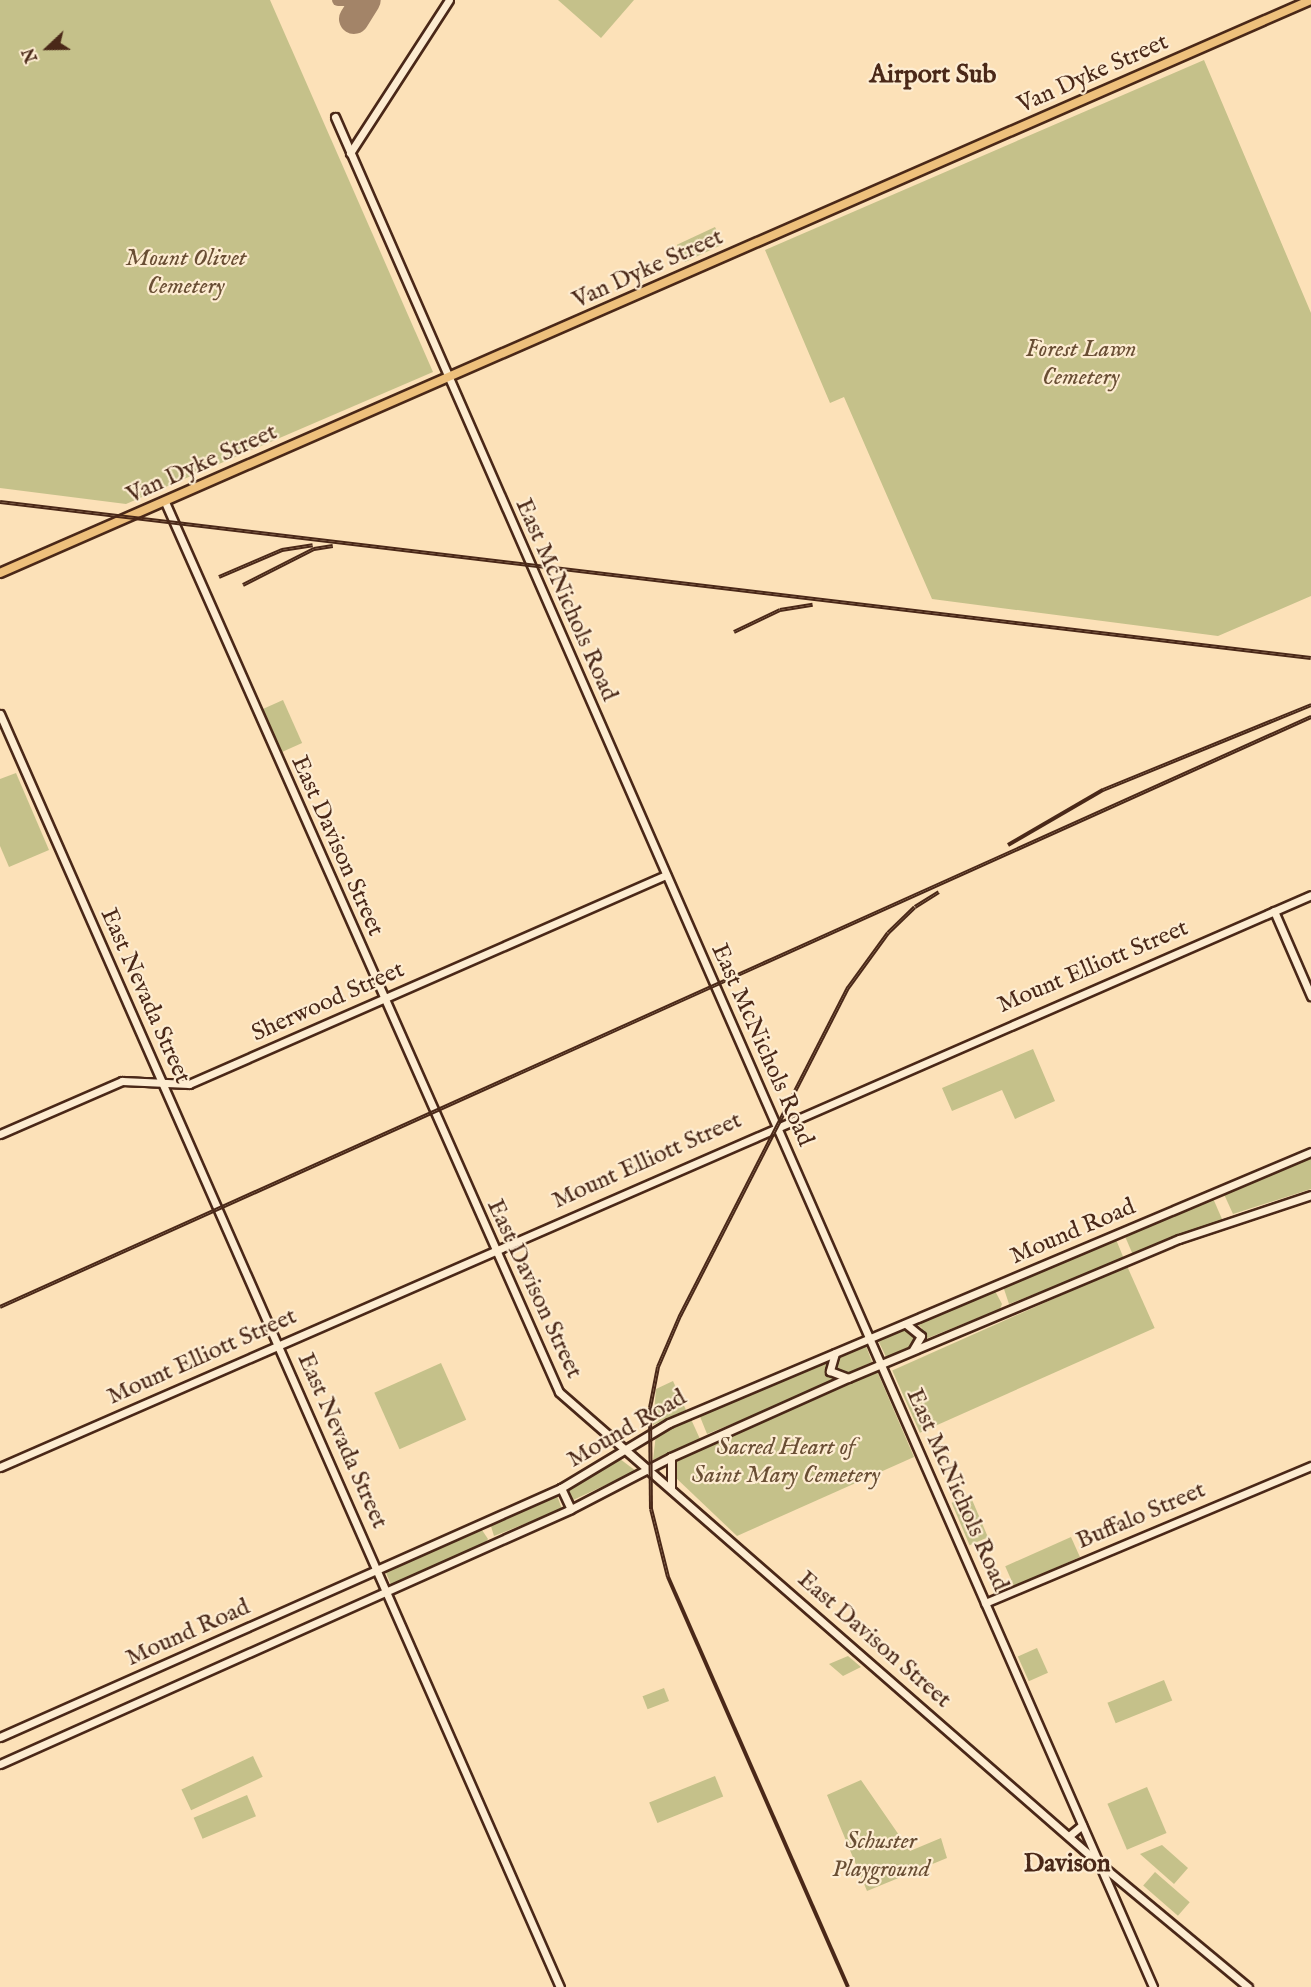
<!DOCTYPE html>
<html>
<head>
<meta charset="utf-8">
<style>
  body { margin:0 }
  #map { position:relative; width:1311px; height:1987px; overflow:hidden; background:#fce1b8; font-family:"IM FELL English",serif }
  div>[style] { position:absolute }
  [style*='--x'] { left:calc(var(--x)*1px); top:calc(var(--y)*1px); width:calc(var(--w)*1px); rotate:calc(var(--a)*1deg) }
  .green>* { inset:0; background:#c5c18a; transform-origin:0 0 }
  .taxiway>* { height:12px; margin:-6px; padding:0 6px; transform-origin:6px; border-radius:6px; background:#a38468 }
  .runway>* { height:30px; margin:-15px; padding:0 15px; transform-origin:15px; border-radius:15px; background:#a38468 }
  .roads { filter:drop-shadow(2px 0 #4a2818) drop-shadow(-2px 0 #4a2818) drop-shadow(0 2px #4a2818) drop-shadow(0 -2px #4a2818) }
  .secondary>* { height:7px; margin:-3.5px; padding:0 3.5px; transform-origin:3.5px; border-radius:3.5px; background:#fdecd1 }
  .primary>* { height:8px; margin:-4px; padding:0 4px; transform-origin:4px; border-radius:4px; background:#eec07c }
  .rail>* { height:4px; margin-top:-2px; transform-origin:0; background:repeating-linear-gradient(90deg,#fdecd1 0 4.5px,#4a2818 0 9px); box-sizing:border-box; border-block:2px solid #4a2818 }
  span { translate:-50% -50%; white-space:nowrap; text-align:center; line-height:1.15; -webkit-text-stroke:4.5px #fdecd1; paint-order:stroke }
  .street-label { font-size:24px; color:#4a2818 }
  .park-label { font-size:24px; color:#694e34; font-style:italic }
  .neighbourhood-label { font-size:26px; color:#4a2818; font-weight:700 }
  .north { position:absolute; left:18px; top:18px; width:60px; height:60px; -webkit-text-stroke:4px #fdecd1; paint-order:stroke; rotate:248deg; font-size:16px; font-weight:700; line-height:24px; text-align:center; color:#4a2818 }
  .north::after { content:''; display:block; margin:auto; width:21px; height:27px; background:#4a2818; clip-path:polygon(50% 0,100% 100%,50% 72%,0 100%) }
</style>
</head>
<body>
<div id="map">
  <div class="green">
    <div style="clip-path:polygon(0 0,270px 0,433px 372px,126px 504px,0 488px)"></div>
    <div style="clip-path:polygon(558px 0,634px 0,601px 38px)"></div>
    <div style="clip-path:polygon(1204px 60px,1311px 313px,1311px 596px,1218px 636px,932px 599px,844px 397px,830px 403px,765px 250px)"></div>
    <div style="left:715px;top:227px;width:19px;height:42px;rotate:65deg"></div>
    <div style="left:283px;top:700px;width:47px;height:22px;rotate:66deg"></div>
    <div style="clip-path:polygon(16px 773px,49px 850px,9px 867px,0 846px,0 779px)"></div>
    <div style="clip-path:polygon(1033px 1049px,1055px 1101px,1015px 1119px,1002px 1090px,952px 1111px,942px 1088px)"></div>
    <div style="clip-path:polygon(1311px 1154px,1311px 1189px,1233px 1214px,1223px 1192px)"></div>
    <div style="clip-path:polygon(1212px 1196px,1222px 1219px,1219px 1221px,1133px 1255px,1124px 1234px)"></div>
    <div style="clip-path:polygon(1115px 1237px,1124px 1259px,1009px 1304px,1003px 1286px)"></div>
    <div style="left:1127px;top:1266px;width:68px;height:257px;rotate:66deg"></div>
    <div style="clip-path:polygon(994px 1289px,1002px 1304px,1000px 1309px,923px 1340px,922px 1328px,914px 1322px)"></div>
    <div style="clip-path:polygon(905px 1325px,918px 1334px,913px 1345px,886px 1357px,877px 1338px)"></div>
    <div style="clip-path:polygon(865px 1343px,872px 1362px,846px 1374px,835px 1371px,834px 1357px)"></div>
    <div style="left:826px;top:1360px;width:24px;height:138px;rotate:68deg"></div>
    <div style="left:441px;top:1363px;width:62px;height:73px;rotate:66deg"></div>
    <div style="clip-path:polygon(877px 1371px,914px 1457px,737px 1536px,675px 1477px,676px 1460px)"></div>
    <div style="clip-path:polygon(673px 1381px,686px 1410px,653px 1425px,656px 1389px)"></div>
    <div style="clip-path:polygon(690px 1417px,700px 1439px,653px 1460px,656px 1434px)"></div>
    <div style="clip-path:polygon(620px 1459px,636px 1471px,571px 1501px,568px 1488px)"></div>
    <div style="clip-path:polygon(556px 1493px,562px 1509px,494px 1536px,490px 1523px)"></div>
    <div style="left:970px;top:1495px;width:46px;height:20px;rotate:67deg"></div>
    <div style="clip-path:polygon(480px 1527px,488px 1539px,486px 1542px,391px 1585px,385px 1570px)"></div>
    <div style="left:1071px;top:1537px;width:22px;height:72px;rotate:66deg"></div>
    <div style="left:1037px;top:1648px;width:27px;height:21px;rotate:66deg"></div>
    <div style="clip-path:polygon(848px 1656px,861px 1667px,843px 1676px,829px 1664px)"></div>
    <div style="left:1164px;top:1680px;width:22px;height:61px;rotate:68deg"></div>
    <div style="left:664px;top:1688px;width:14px;height:23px;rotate:69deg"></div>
    <div style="left:253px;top:1756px;width:23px;height:79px;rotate:65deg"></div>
    <div style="left:715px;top:1776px;width:22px;height:71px;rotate:68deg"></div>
    <div style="clip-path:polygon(861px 1780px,910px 1851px,941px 1838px,947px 1858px,867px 1891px,827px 1795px)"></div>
    <div style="left:1147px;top:1787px;width:50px;height:43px;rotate:67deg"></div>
    <div style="left:247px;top:1795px;width:23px;height:58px;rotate:67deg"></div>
    <div style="clip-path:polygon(1162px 1845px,1188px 1868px,1174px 1884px,1140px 1854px)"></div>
    <div style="left:1155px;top:1872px;width:46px;height:18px;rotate:41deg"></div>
  </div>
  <div class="taxiway">
    <div style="--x:338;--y:0;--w:14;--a:0"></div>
  </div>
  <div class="runway">
    <div style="--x:354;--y:19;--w:22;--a:-58"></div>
  </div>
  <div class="roads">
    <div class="secondary">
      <div style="--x:335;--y:117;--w:2041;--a:66.37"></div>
      <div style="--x:350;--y:153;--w:182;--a:-57.1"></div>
      <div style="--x:165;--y:502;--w:973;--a:66.12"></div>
      <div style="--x:559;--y:1392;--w:719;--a:41.11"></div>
      <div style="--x:1101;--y:1865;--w:191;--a:39.7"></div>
      <div style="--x:0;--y:714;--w:1391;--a:66.26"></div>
      <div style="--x:1274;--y:911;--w:93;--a:66.5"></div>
      <div style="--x:0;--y:1134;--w:133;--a:-23.5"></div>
      <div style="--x:122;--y:1081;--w:67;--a:2.6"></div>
      <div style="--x:189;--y:1084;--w:521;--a:-23.66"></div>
      <div style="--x:906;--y:1324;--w:19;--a:39"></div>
      <div style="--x:921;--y:1336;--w:16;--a:120"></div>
      <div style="--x:835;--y:1353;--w:19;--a:106"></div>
      <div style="--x:830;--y:1371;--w:19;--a:21"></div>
      <div style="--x:0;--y:1467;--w:1430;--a:-23.57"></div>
      <div style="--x:561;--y:1488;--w:23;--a:65"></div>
      <div style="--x:671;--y:1489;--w:32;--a:-90"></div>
      <div style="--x:985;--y:1603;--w:354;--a:-22.8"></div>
      <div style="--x:0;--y:1737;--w:614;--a:-23.93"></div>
      <div style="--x:561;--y:1488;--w:126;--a:-31"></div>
      <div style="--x:669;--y:1423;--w:697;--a:-22.89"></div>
      <div style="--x:0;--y:1764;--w:625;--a:-24.06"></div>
      <div style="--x:571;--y:1509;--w:113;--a:-27.5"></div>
      <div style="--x:671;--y:1457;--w:194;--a:-24.1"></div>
      <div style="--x:848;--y:1378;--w:359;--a:-22.8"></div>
      <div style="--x:1179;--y:1239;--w:139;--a:-18.4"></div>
      <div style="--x:1069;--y:1836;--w:17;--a:-40"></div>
    </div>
    <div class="primary">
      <div style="--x:0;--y:573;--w:1431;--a:-23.61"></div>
    </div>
  </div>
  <div class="rail">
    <div style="--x:0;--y:502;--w:1320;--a:6.79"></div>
    <div style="--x:219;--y:577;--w:69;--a:-23.2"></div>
    <div style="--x:282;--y:550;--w:31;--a:-9"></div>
    <div style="--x:243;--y:585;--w:80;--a:-26.9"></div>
    <div style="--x:314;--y:549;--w:19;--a:-9"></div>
    <div style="--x:734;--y:632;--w:51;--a:-25.6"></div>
    <div style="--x:780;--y:610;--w:33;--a:-9"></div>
    <div style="--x:1008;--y:845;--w:110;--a:-30.1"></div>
    <div style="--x:1103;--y:790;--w:225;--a:-22.2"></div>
    <div style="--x:0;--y:1307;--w:1438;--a:-24.23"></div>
    <div style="--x:848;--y:1987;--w:448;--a:-113.7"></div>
    <div style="--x:668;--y:1577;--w:70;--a:-104"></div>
    <div style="--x:651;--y:1509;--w:101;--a:-90.6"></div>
    <div style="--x:650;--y:1408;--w:42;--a:-79"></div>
    <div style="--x:658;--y:1367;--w:56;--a:-66.7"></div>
    <div style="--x:680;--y:1316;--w:369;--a:-62.9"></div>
    <div style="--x:848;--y:988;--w:68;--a:-54"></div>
    <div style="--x:888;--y:933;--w:37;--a:-44"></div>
    <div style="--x:915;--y:907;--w:28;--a:-32"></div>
  </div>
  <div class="street-label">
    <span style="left:1093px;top:74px;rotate:-24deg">Van Dyke Street</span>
    <span style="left:648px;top:269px;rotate:-24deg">Van Dyke Street</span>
    <span style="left:202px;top:464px;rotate:-24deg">Van Dyke Street</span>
    <span style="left:566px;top:600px;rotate:66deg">East McNichols Road</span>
    <span style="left:337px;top:846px;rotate:66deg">East Davison Street</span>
    <span style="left:1093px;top:967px;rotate:-23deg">Mount Elliott Street</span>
    <span style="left:145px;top:996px;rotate:66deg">East Nevada Street</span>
    <span style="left:328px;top:1002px;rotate:-24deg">Sherwood Street</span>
    <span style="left:762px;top:1045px;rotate:66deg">East McNichols Road</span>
    <span style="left:647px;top:1161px;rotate:-24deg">Mount Elliott Street</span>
    <span style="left:1073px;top:1232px;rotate:-23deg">Mound Road</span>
    <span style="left:534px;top:1289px;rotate:65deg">East Davison Street</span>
    <span style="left:202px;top:1357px;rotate:-24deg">Mount Elliott Street</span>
    <span style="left:627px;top:1429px;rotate:-30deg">Mound Road</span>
    <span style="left:342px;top:1441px;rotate:66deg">East Nevada Street</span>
    <span style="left:957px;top:1490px;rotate:66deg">East McNichols Road</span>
    <span style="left:1141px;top:1516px;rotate:-23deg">Buffalo Street</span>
    <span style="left:188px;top:1633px;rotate:-24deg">Mound Road</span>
    <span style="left:874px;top:1640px;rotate:41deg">East Davison Street</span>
  </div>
  <div class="park-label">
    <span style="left:186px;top:273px">Mount Olivet<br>Cemetery</span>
    <span style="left:1081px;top:364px">Forest Lawn<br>Cemetery</span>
    <span style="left:786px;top:1462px">Sacred Heart of<br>Saint Mary Cemetery</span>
    <span style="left:881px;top:1856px">Schuster<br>Playground</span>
  </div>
  <div class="neighbourhood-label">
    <span style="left:933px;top:75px">Airport Sub</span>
    <span style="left:1067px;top:1864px">Davison</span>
  </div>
  <div class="north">N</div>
</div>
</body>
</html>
